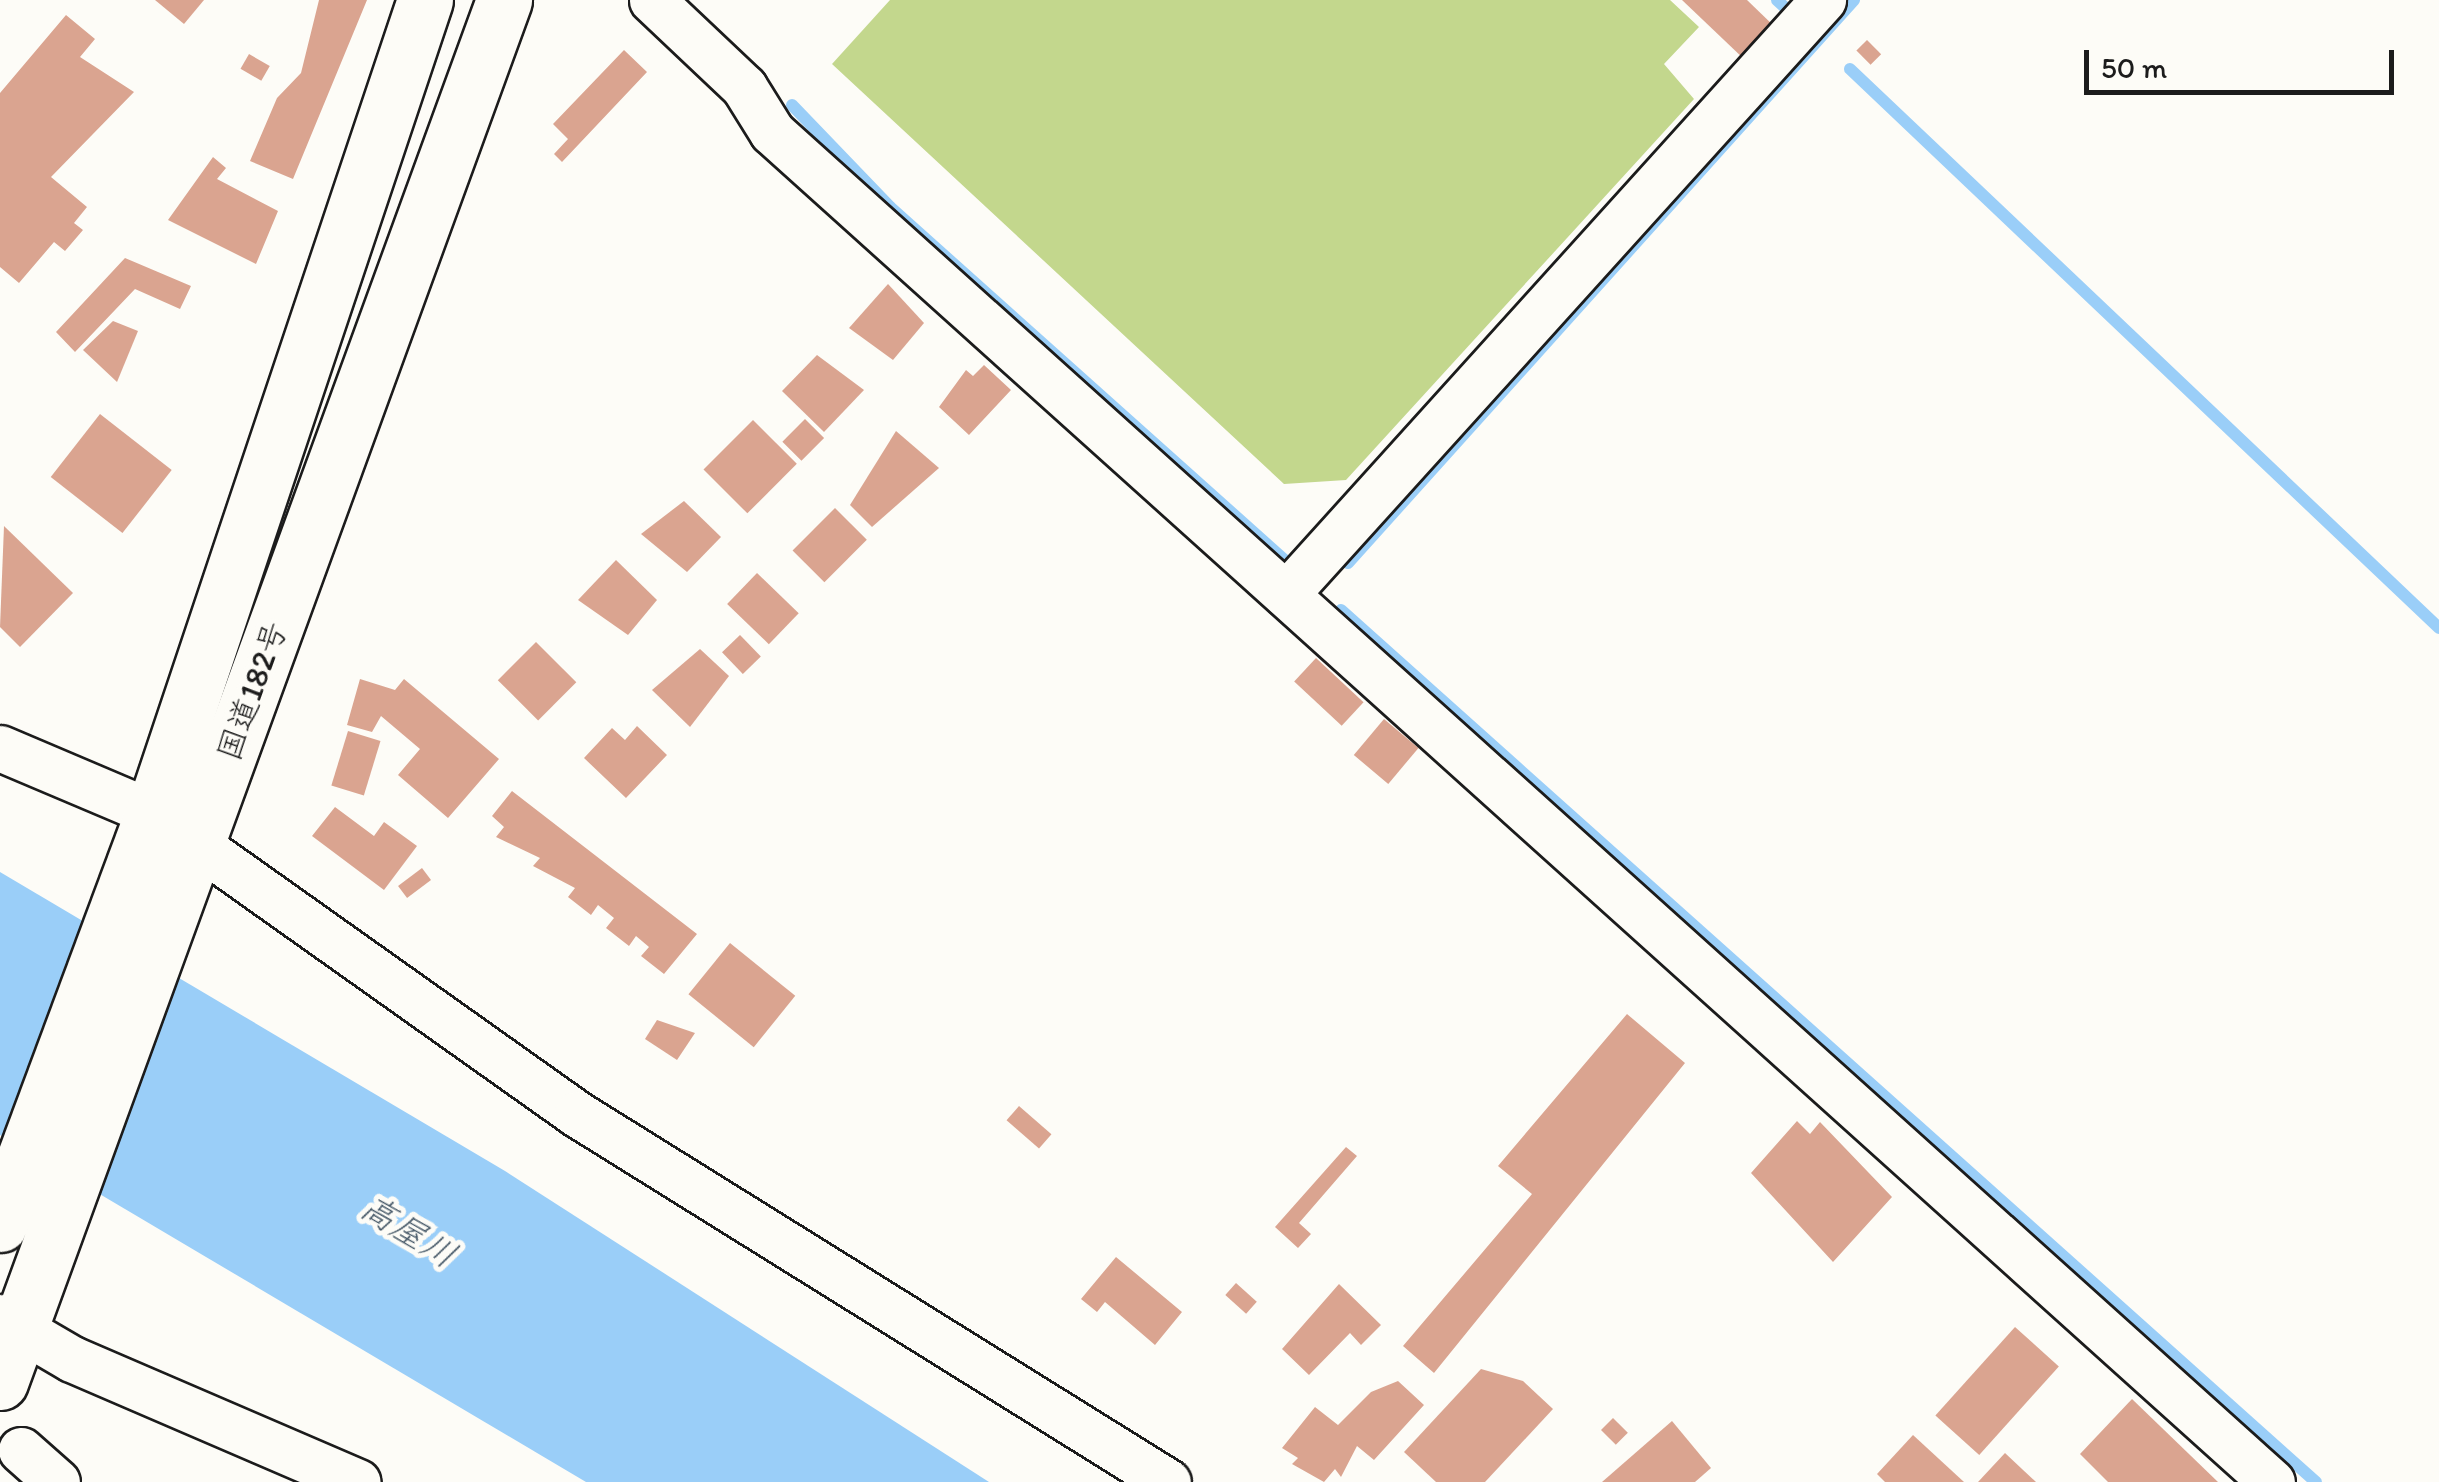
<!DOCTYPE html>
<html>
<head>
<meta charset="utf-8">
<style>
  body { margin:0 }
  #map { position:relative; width:2439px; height:1482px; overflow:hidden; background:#fdfcf7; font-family:Itim,"Klee One",sans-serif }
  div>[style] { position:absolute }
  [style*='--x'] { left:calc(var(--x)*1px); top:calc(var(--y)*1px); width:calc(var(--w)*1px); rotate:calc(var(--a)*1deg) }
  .green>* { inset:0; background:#c3d78d }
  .water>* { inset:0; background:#9acef8 }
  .stream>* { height:12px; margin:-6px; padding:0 6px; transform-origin:6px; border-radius:6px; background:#9acef8 }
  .building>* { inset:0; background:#daa490; transform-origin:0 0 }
  .roads { filter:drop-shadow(2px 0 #1c1c1c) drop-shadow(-2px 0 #1c1c1c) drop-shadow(0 2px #1c1c1c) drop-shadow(0 -2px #1c1c1c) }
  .minor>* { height:45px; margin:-22.5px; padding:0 22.5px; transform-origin:22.5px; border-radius:22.5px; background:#fdfcf7 }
  .trunk>* { height:55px; margin:-27.5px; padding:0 27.5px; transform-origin:27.5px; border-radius:27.5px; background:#fdfcf7 }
  span { translate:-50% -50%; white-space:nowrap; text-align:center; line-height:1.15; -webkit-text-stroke:10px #fdfcf7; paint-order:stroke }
  .street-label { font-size:32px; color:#1c1c1c }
  .water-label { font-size:35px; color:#485a69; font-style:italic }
  .scale { position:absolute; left:2084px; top:50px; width:310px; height:45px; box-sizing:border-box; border:5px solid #1c1c1c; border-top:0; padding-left:12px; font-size:30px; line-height:35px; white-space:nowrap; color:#1c1c1c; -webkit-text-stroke:8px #fdfcf7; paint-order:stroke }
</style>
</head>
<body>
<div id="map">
  <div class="green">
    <div style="clip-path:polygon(890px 0,1670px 0,1699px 27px,1664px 64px,1694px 99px,1346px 480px,1284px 484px,832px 64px)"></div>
  </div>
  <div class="water">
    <div style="clip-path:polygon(0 872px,505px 1171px,989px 1482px,586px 1482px,0 1135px)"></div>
  </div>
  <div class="stream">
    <div style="--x:1777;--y:0;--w:18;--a:43"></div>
    <div style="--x:1850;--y:69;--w:812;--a:43.5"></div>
    <div style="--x:792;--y:105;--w:141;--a:46.1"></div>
    <div style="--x:890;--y:207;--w:535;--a:41.82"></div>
    <div style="--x:1348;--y:563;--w:757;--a:-48.05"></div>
    <div style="--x:1341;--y:610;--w:1308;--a:41.81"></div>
  </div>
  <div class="building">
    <div style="clip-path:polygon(155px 0,204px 0,184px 24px)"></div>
    <div style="clip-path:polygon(319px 0,367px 0,293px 179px,250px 161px,277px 98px,301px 73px)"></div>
    <div style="clip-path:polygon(1682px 0,1747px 0,1776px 28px,1745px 60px)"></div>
    <div style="clip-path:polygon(66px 15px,95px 39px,80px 57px,134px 92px,51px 177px,87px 207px,74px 223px,83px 230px,65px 251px,54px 242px,19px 283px,0 267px,0 93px)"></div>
    <div style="left:1867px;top:40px;width:20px;height:15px;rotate:45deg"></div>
    <div style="clip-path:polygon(624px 50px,647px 72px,562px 162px,554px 154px,568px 139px,553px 124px)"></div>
    <div style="left:249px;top:54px;width:24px;height:17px;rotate:30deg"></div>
    <div style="clip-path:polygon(213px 157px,226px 168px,217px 179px,278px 211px,256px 264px,168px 220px)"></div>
    <div style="clip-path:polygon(125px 258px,191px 286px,180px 309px,135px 289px,75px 352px,56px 332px)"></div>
    <div style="clip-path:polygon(888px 284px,924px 323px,893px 360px,849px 328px)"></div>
    <div style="clip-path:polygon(113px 321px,138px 331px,117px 382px,83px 350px)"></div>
    <div style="clip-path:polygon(817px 355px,864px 390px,824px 432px,782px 391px)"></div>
    <div style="clip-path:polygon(984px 365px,1011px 390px,969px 435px,939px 407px,966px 370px,973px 376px)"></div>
    <div style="left:100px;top:414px;width:91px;height:80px;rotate:38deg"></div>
    <div style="left:805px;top:419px;width:27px;height:32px;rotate:45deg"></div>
    <div style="left:753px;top:420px;width:62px;height:70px;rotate:45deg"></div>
    <div style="clip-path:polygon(896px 431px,939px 468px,872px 527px,850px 505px)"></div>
    <div style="clip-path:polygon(684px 501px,721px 537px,687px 572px,641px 534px)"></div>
    <div style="left:835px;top:508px;width:45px;height:60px;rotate:45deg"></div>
    <div style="clip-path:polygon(4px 526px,73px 593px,20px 647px,0 627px)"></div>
    <div style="clip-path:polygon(616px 560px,657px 600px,628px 635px,578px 600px)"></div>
    <div style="left:757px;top:573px;width:58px;height:43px;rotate:44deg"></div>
    <div style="left:740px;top:635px;width:30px;height:25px;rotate:46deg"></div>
    <div style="left:536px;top:642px;width:57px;height:54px;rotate:45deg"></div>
    <div style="clip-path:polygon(700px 649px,729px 676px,690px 727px,652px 690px)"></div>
    <div style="left:1316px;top:658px;width:65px;height:32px;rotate:43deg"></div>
    <div style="clip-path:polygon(360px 679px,395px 690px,404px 679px,499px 759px,448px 818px,398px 775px,420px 749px,381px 716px,372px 732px,347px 725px)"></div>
    <div style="left:1384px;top:719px;width:45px;height:47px;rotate:40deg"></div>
    <div style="clip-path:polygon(637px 726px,667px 755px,626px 798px,584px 758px,612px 728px,625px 740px)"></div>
    <div style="left:348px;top:731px;width:34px;height:57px;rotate:17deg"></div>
    <div style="clip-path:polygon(512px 791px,697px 934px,664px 974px,641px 956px,649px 947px,636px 936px,629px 946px,606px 928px,614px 918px,598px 905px,591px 915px,568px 897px,575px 888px,533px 866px,540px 858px,496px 837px,504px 827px,492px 816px)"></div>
    <div style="clip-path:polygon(335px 807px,374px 836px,384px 822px,417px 846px,384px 890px,312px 836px)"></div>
    <div style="left:422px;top:868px;width:15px;height:30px;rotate:53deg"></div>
    <div style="left:730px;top:943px;width:84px;height:66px;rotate:39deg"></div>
    <div style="clip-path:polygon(1627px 1014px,1685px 1063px,1434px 1373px,1403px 1346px,1532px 1194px,1498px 1166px)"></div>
    <div style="clip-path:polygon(657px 1020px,695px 1033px,677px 1060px,645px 1039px)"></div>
    <div style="left:1019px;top:1106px;width:43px;height:19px;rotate:41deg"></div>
    <div style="clip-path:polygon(1797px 1121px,1810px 1134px,1820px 1122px,1892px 1197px,1833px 1262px,1751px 1173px)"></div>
    <div style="clip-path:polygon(1346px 1147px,1357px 1156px,1299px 1223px,1311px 1234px,1298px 1248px,1275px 1227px)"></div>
    <div style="clip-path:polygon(1116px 1257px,1182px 1312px,1155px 1345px,1105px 1302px,1097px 1312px,1081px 1299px)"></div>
    <div style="left:1236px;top:1283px;width:28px;height:16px;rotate:42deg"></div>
    <div style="clip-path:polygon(1339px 1284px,1381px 1325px,1361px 1345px,1350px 1333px,1309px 1375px,1282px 1349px)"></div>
    <div style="left:2015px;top:1327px;width:59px;height:119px;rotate:42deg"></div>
    <div style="clip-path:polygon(1481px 1369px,1523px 1381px,1553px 1409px,1485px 1482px,1436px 1482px,1404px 1452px)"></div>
    <div style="clip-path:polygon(1398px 1381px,1424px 1405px,1374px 1460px,1357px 1446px,1341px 1477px,1335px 1469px,1324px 1482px,1292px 1464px,1298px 1458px,1282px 1448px,1315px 1407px,1338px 1425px,1371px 1392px)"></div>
    <div style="clip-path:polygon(2132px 1399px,2218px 1482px,2108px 1482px,2080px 1454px)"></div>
    <div style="left:1613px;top:1418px;width:21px;height:17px;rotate:45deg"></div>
    <div style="clip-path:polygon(1672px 1421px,1711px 1468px,1695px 1482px,1602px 1482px)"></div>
    <div style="clip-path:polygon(1913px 1435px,1964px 1482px,1885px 1482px,1877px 1474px)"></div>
    <div style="clip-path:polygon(2005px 1453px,2036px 1482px,1978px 1482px)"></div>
  </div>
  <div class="roads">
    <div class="minor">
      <div style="--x:652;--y:0;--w:127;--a:43.4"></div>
      <div style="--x:744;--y:87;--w:53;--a:58.1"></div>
      <div style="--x:772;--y:132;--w:2018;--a:41.99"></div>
      <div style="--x:1286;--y:594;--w:801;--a:-47.89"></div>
      <div style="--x:0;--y:748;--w:166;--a:23"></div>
      <div style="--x:153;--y:813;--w:520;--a:35.37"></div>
      <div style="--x:577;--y:1114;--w:696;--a:31.91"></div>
      <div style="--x:0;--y:1317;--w:83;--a:30.3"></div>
      <div style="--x:72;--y:1359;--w:311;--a:23.3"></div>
      <div style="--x:21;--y:1450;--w:48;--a:41.6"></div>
    </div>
    <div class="trunk">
      <div style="--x:0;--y:1224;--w:439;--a:-69.6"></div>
      <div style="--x:153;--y:813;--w:857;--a:-71.5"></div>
      <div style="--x:0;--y:1382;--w:1471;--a:-69.96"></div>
    </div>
  </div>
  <div class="street-label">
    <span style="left:252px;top:691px;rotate:-70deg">国道182号</span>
  </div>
  <div class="water-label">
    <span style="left:409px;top:1231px;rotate:32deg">高屋川</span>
  </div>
  <div class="scale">50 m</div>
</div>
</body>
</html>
